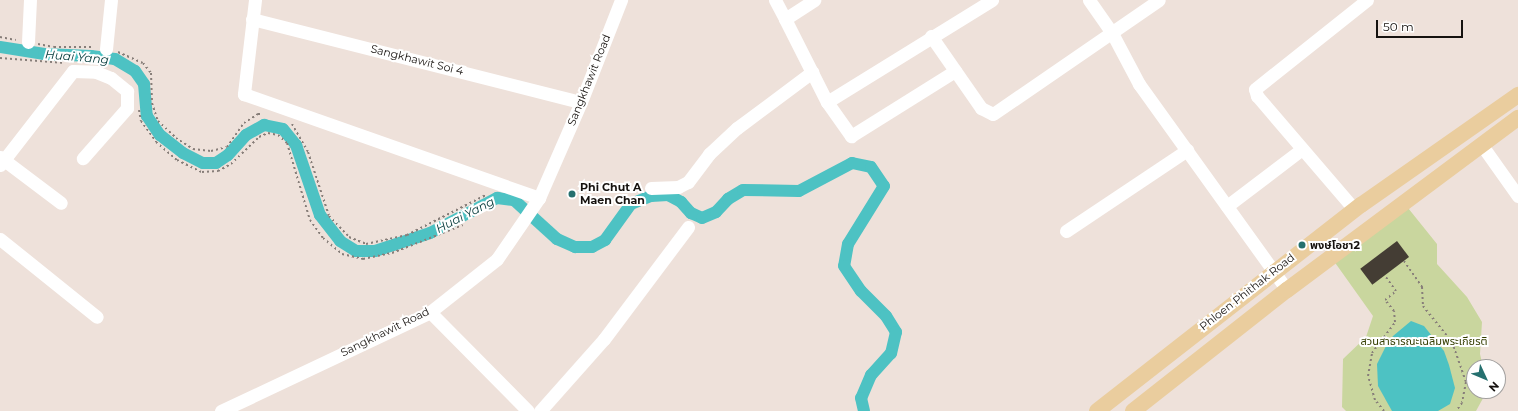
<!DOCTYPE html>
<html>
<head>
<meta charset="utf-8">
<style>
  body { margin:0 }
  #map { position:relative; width:1518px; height:411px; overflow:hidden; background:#eee1da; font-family:Montserrat,"Noto Sans Thai",sans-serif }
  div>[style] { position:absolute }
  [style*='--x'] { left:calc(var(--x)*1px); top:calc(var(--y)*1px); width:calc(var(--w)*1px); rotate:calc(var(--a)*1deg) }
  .green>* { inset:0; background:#c9d69e }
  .water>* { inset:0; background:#4dc2c3 }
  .canal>* { height:12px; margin:-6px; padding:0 6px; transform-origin:6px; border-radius:6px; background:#4dc2c3 }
  .building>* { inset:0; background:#443d34; transform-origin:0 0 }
  .path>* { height:2px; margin-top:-1px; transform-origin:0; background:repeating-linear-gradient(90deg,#877e79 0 2px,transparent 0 5px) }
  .minor>* { height:13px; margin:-6.5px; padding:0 6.5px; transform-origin:6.5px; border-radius:6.5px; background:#fff }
  .major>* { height:16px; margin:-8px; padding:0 8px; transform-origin:8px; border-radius:8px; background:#eacd9e }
  .dots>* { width:11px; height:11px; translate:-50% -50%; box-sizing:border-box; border:2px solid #fff; border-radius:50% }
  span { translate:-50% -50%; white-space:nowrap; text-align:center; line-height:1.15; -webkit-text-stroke:4px #fff; paint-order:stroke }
  .street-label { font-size:11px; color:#16120f }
  .poi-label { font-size:11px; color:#16120f; font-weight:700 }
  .left { translate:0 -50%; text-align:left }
  .park-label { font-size:11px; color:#343d00 }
  .water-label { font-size:12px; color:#003737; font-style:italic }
  .north { position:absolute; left:1466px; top:359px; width:40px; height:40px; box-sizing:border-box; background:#fff; border:1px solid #a2a09f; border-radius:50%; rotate:134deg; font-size:11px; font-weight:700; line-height:16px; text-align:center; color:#16120f }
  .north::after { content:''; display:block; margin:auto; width:14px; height:18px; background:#25706f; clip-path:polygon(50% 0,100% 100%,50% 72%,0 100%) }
  .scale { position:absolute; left:1376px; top:20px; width:87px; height:18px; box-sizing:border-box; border:2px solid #16120f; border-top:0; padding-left:5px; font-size:12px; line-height:14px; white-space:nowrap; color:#16120f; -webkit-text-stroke:3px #fff; paint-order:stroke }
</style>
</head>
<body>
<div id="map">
  <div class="green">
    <div style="clip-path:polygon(1404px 203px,1437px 244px,1437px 264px,1467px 297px,1482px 322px,1480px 354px,1483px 367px,1474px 367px,1474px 391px,1487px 391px,1476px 411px,1346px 411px,1342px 407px,1343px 359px,1366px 337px,1373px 316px,1331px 257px)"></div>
  </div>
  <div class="water">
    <div style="clip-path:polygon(1411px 321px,1424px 326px,1444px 351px,1449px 365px,1455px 388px,1450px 404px,1438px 411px,1392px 411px,1378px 386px,1377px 364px,1386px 346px,1393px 336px)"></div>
  </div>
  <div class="canal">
    <div style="--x:0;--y:47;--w:45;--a:9"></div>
    <div style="--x:44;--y:54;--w:47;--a:2.4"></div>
    <div style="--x:91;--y:56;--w:24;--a:7"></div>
    <div style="--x:115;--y:59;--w:23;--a:31"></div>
    <div style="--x:135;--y:71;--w:16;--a:55"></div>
    <div style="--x:144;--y:84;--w:32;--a:85"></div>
    <div style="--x:147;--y:116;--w:23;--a:56"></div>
    <div style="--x:160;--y:135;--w:29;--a:38"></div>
    <div style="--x:183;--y:153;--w:22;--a:27"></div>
    <div style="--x:203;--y:163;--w:13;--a:0"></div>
    <div style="--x:216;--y:163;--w:14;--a:-34"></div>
    <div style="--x:228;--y:155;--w:27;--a:-48"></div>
    <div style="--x:246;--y:135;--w:21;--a:-29"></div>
    <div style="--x:264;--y:125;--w:19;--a:12"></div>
    <div style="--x:283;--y:129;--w:21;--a:51"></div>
    <div style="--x:296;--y:145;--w:74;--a:71.1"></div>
    <div style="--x:320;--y:215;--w:33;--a:52"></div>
    <div style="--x:340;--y:241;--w:19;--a:32"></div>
    <div style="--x:356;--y:251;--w:19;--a:0"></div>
    <div style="--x:375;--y:251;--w:58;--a:-18.1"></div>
    <div style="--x:430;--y:233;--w:76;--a:-27.6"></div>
    <div style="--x:497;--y:198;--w:17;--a:7"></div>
    <div style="--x:514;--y:200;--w:58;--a:42.2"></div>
    <div style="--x:557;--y:239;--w:20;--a:24"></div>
    <div style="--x:575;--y:247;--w:17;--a:0"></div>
    <div style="--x:592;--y:247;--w:15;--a:-28"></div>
    <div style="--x:605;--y:240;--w:44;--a:-54.2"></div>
    <div style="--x:631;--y:204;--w:22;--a:-22"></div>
    <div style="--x:651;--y:196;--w:17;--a:-3"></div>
    <div style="--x:668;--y:195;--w:15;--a:28"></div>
    <div style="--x:681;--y:202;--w:15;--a:48"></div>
    <div style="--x:691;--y:213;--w:12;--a:24"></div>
    <div style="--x:702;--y:218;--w:15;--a:-23"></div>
    <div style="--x:716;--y:212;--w:18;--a:-47"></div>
    <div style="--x:728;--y:199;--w:17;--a:-31"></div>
    <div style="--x:743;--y:190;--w:56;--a:1"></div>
    <div style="--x:799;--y:191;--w:60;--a:-27.8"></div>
    <div style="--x:852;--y:163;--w:19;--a:12"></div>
    <div style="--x:871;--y:167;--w:23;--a:56"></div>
    <div style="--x:884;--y:186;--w:68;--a:121.8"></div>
    <div style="--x:848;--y:244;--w:22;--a:100"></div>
    <div style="--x:844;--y:266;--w:30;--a:56"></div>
    <div style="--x:861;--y:291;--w:35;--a:45"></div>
    <div style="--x:886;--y:316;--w:19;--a:58"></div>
    <div style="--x:896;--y:332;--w:22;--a:103"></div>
    <div style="--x:891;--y:353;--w:30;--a:132"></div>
    <div style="--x:871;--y:375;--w:25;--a:113"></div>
    <div style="--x:861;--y:398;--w:13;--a:77"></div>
  </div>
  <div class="building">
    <div style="left:1397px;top:241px;width:20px;height:46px;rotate:53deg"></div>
  </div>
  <div class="path">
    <div style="--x:0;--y:37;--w:16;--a:11"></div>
    <div style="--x:38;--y:44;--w:16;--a:11"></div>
    <div style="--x:54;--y:47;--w:40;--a:0"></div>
    <div style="--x:118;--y:52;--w:27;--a:24"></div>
    <div style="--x:143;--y:63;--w:13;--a:51"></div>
    <div style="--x:151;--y:73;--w:30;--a:88"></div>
    <div style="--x:152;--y:103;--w:19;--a:72"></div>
    <div style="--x:158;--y:121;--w:25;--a:43"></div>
    <div style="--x:176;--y:138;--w:20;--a:33"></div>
    <div style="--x:193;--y:149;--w:18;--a:6"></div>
    <div style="--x:211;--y:151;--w:16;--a:-14"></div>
    <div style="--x:227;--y:147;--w:29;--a:-55"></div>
    <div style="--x:244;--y:123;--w:17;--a:-33"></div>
    <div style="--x:258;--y:114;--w:4;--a:0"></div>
    <div style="--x:0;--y:58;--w:65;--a:4.4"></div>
    <div style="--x:139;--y:110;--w:11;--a:80"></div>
    <div style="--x:141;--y:121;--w:26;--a:54"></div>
    <div style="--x:156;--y:142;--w:28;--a:41"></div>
    <div style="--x:177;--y:160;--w:28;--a:26"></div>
    <div style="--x:202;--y:172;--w:16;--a:-4"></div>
    <div style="--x:218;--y:171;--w:15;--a:-28"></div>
    <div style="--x:231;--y:164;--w:39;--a:-44"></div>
    <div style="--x:259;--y:137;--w:10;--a:-24"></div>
    <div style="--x:268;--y:133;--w:10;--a:11"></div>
    <div style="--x:278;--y:135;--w:12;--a:42"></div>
    <div style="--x:287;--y:143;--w:80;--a:73.4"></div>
    <div style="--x:310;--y:220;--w:22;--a:54"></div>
    <div style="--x:323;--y:238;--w:25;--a:40"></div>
    <div style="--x:342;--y:254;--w:22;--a:13"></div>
    <div style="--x:363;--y:259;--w:30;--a:-12"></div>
    <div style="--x:392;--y:253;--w:76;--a:-21.5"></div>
    <div style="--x:292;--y:124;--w:32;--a:60"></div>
    <div style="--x:308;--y:152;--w:67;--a:71.8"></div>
    <div style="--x:329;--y:216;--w:29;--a:46"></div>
    <div style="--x:349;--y:237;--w:18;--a:22"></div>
    <div style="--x:366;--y:244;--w:42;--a:-12.4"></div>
    <div style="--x:407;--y:235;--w:89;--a:-26.9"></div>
    <div style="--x:1404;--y:261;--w:32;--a:55"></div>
    <div style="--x:1422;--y:287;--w:19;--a:87"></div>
    <div style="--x:1423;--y:306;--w:46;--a:51.1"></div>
    <div style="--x:1452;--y:342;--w:42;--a:70.7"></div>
    <div style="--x:1466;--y:382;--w:21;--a:101"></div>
    <div style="--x:1462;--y:403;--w:10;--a:127"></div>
    <div style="--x:1384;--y:411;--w:14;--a:-129"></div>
    <div style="--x:1375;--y:400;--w:25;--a:-106"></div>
    <div style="--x:1368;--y:376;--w:23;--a:-80"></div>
    <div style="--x:1372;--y:353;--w:39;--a:-53"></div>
    <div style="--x:1395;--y:322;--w:11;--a:-95"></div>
    <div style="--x:1394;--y:311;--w:14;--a:-129"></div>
    <div style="--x:1385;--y:300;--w:14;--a:-39"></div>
    <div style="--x:1396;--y:291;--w:19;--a:-126"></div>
  </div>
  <div class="minor">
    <div style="--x:255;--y:0;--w:95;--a:96.7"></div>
    <div style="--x:244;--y:94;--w:313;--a:19.4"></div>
    <div style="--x:775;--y:0;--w:21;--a:62"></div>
    <div style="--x:785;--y:19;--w:35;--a:-33"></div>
    <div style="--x:1089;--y:0;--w:40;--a:55.1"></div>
    <div style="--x:1112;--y:33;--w:58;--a:62.1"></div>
    <div style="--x:1139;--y:84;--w:254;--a:54.3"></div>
    <div style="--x:252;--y:19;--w:339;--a:14.2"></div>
    <div style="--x:785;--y:19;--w:93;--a:63.2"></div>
    <div style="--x:827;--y:102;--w:42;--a:54.8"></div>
    <div style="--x:851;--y:136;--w:123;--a:-32"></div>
    <div style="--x:931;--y:36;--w:88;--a:55.2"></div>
    <div style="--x:981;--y:108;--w:13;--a:27"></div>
    <div style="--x:993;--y:114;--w:201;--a:-34.5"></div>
    <div style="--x:28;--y:42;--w:42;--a:-87.3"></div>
    <div style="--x:106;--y:49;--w:49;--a:-84.2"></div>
    <div style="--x:827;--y:102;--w:194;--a:-31.7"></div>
    <div style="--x:1481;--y:144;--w:64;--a:54.6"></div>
    <div style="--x:0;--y:157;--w:76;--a:37"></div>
    <div style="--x:0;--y:165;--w:119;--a:-52.2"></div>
    <div style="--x:73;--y:71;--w:23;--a:2"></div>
    <div style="--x:96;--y:72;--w:16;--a:22"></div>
    <div style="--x:111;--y:78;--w:21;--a:39"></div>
    <div style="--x:127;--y:91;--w:17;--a:90"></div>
    <div style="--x:127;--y:108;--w:67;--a:131.3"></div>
    <div style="--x:651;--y:188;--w:27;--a:-2"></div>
    <div style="--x:678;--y:187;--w:11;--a:-27"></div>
    <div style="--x:688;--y:182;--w:35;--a:-53"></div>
    <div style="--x:709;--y:154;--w:38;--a:-43"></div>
    <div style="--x:737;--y:128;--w:94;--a:-36.7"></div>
    <div style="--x:1227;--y:206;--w:94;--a:-37.2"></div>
    <div style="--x:1354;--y:209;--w:149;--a:-130.6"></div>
    <div style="--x:1257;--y:96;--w:7;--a:-106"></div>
    <div style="--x:1255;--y:89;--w:143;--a:-38.5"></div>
    <div style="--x:1066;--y:231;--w:146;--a:-33.8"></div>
    <div style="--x:0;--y:239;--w:124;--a:38.8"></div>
    <div style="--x:430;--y:312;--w:139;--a:45.3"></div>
    <div style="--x:221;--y:411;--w:231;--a:-25.3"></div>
    <div style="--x:430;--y:312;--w:85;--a:-38.3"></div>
    <div style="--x:497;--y:259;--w:74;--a:-55.5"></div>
    <div style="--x:539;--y:198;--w:105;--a:-66.4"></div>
    <div style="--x:581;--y:102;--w:110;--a:-68.6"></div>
    <div style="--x:540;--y:411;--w:96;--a:-48.4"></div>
    <div style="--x:604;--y:339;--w:140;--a:-53.1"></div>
  </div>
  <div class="major">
    <div style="--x:1097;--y:411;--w:335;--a:-38"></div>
    <div style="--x:1361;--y:205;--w:192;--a:-35"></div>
    <div style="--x:1133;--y:411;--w:196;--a:-38.2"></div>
    <div style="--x:1287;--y:290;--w:288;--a:-36.7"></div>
  </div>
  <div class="dots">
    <div style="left:572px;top:194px;background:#25706f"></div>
    <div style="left:1302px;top:245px;background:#25706f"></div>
  </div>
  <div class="street-label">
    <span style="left:417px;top:60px;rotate:14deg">Sangkhawit Soi 4</span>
    <span style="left:589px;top:80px;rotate:-68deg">Sangkhawit Road</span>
    <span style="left:1247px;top:292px;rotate:-38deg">Phloen Phithak Road</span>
    <span style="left:385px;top:332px;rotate:-26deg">Sangkhawit Road</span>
  </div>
  <div class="poi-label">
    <span class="left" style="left:580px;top:194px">Phi Chut A<br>Maen Chan</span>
    <span class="left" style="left:1310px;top:245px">พงษ์โอชา2</span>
  </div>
  <div class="park-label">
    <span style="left:1424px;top:341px">สวนสาธารณะเฉลิมพระเกียรติ</span>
  </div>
  <div class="water-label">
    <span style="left:77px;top:57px;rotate:5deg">Huai Yang</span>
    <span style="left:465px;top:215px;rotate:-27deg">Huai Yang</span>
  </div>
  <div class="north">N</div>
  <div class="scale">50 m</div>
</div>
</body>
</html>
